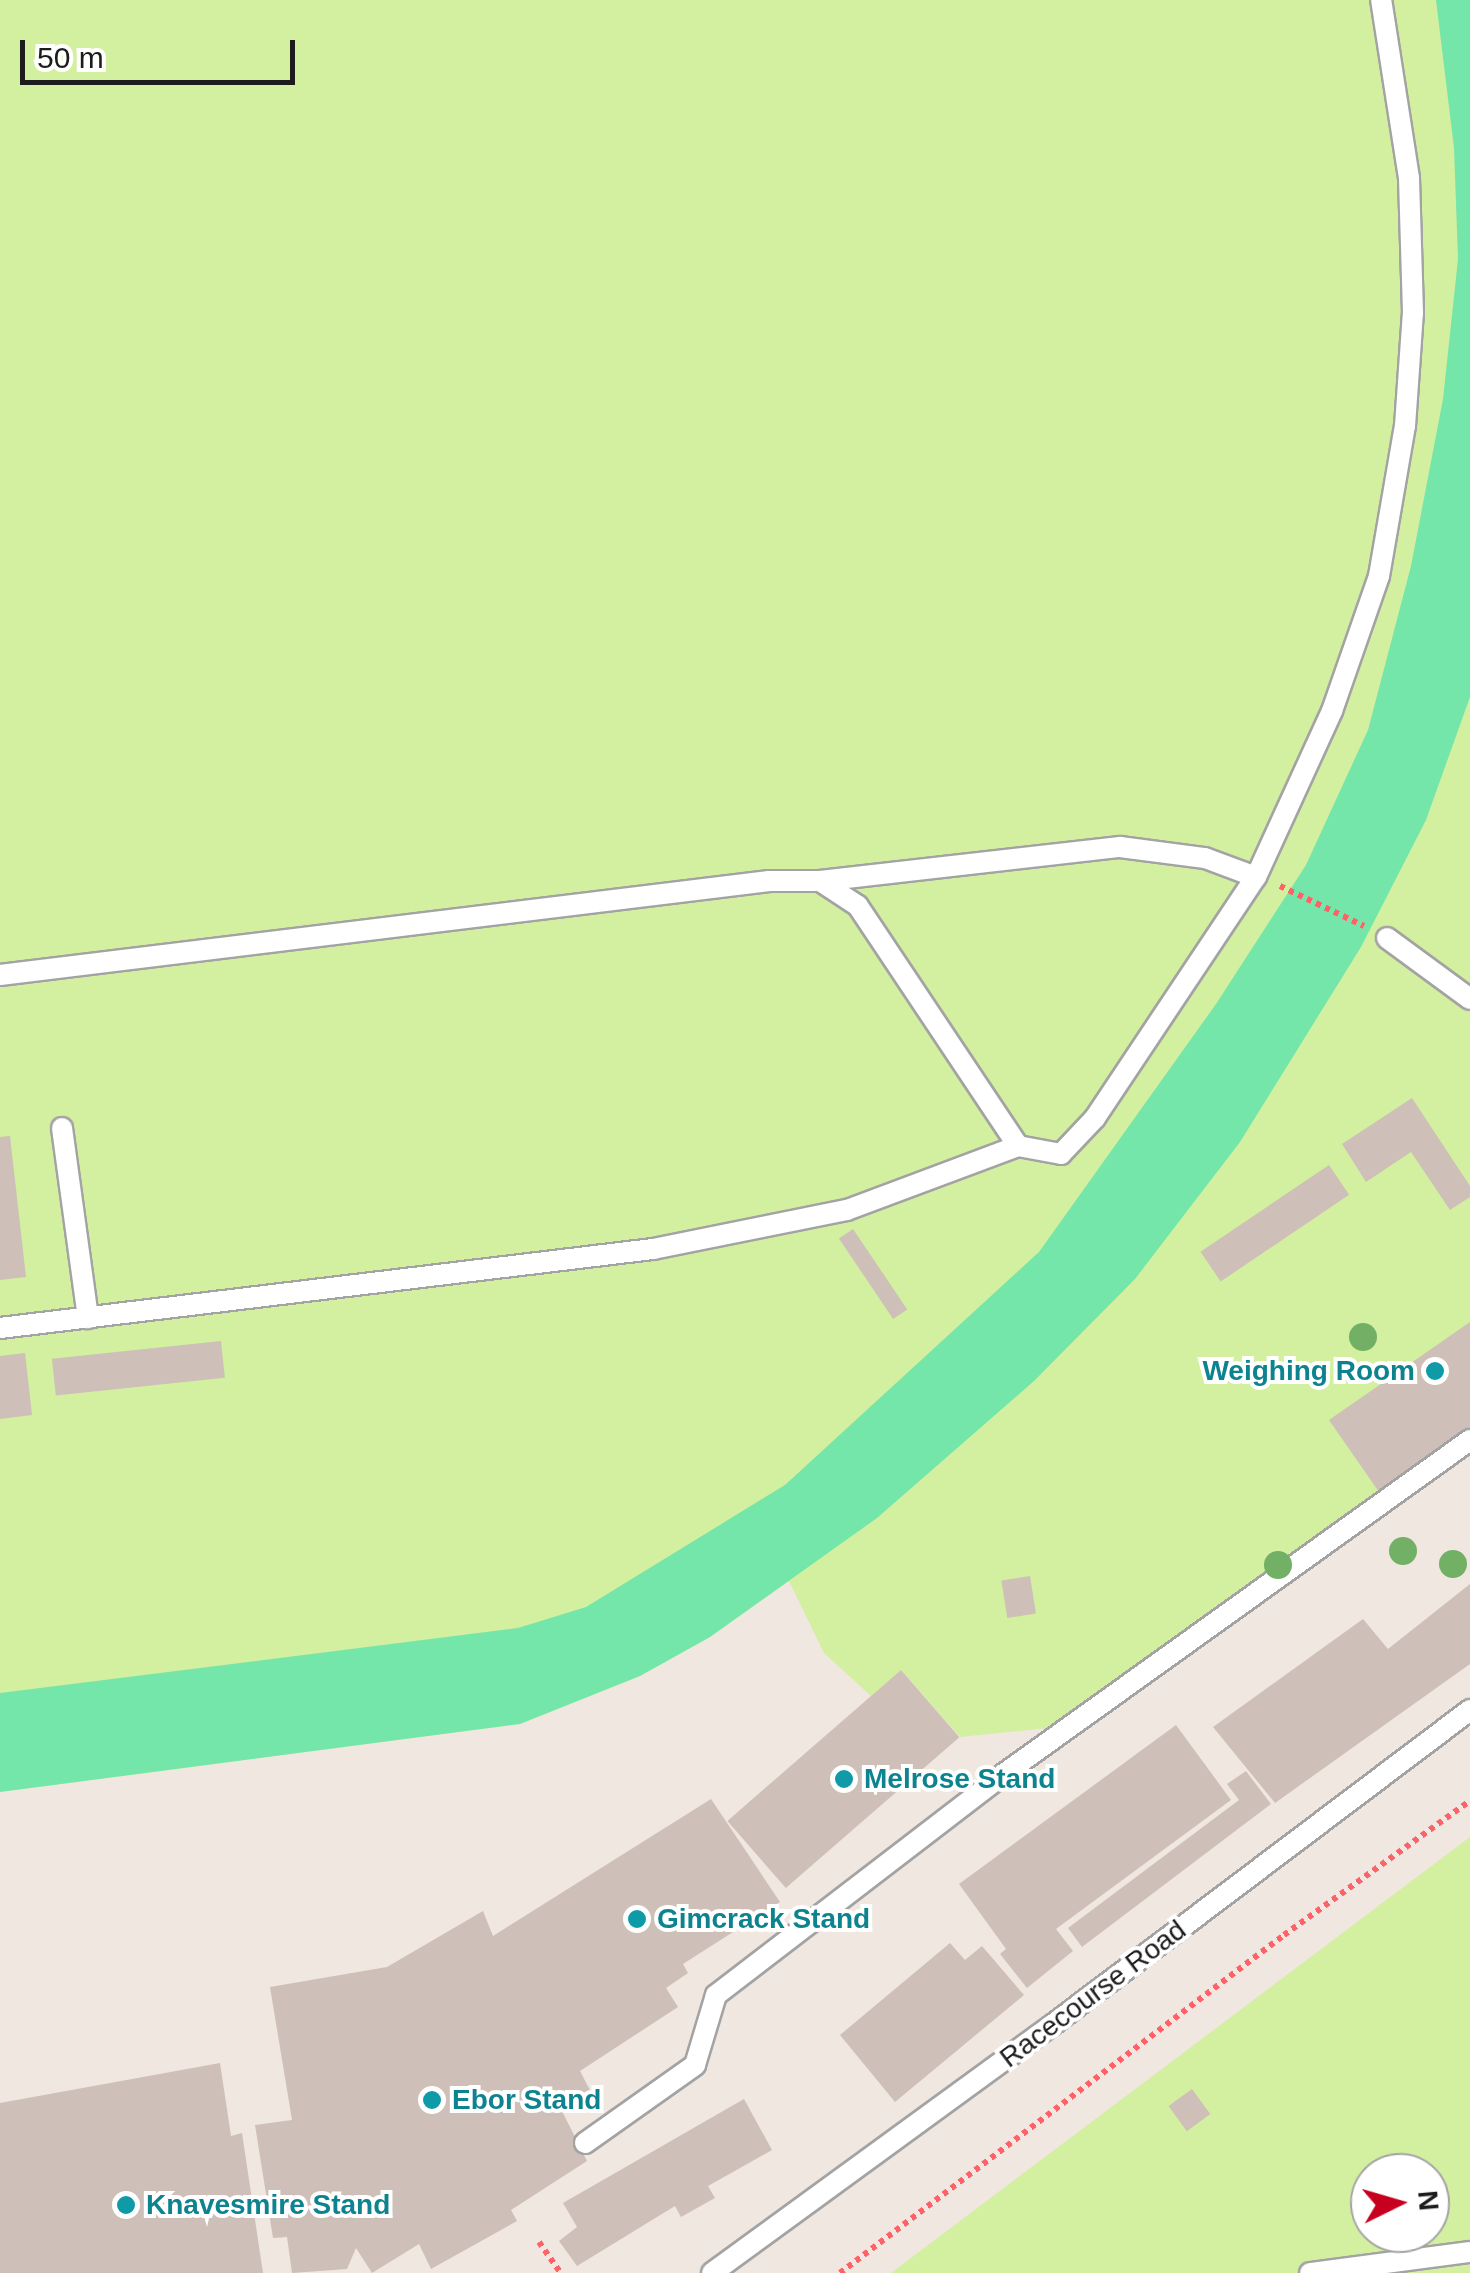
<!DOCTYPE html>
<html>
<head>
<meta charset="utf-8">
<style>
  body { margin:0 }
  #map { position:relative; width:1470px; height:2273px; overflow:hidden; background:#efe7e0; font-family:Arial,sans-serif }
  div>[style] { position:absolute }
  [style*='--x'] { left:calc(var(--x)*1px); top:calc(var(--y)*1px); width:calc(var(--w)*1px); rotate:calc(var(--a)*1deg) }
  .grass>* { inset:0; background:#d3efa0 }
  .pitch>* { inset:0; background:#75e6a9 }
  .building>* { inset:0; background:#cfbfb9; transform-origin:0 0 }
  .path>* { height:6px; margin-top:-3px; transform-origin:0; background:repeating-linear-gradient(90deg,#ff6169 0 5px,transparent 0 10px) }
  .roads { filter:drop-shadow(2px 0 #a3a3a3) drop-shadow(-2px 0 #a3a3a3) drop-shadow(0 2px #a3a3a3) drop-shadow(0 -2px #a3a3a3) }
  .service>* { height:20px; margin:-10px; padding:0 10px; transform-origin:10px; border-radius:10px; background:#fff }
  .trees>* { width:28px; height:28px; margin:-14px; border-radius:50%; background:#71b065 }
  .dots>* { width:28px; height:28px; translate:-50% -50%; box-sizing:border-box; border:5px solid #fff; border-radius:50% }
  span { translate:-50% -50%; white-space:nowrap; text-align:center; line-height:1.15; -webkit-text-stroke:8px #fff; paint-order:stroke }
  .culture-label { font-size:28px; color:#0d838f; font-weight:700 }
  .right { translate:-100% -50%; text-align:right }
  .left { translate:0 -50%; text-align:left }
  .street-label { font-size:28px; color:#1c1c1c }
  .north { position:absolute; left:1350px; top:2153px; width:100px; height:100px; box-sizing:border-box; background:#fff; border:2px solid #a4a4a4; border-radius:50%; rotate:85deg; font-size:28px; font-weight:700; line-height:40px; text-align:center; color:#1c1c1c }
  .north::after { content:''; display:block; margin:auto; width:35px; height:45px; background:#c8001f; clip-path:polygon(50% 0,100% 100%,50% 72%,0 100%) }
  .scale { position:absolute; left:20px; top:40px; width:275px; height:45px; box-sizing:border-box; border:5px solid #1c1c1c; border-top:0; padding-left:12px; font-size:30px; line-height:35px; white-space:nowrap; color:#1c1c1c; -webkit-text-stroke:8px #fff; paint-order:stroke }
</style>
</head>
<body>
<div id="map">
  <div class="grass">
    <div style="clip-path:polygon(0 0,1470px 0,1470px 1429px,1057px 1727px,960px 1737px,901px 1670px,871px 1696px,824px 1653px,789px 1581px,710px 1637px,640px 1676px,520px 1724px,0 1792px)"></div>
    <div style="clip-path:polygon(evenodd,1470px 1837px,1470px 2273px,891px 2273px,1470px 1837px,1370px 2173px,1430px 2173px,1430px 2233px,1370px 2233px,1370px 2173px)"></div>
  </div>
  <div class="pitch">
    <div style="clip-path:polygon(1436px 0,1470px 0,1470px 697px,1426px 820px,1361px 947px,1240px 1142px,1135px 1279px,1034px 1381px,877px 1518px,710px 1637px,640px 1676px,520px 1724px,0 1792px,0 1693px,518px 1628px,586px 1607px,785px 1485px,1039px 1252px,1216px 1004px,1306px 865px,1368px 730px,1411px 566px,1443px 399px,1458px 259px,1454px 148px)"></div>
  </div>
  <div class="building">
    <div style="clip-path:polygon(1412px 1098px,1470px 1186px,1470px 1197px,1450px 1210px,1411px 1152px,1366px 1182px,1342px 1144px)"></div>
    <div style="clip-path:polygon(10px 1136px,26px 1277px,0 1280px,0 1137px)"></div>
    <div style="left:1329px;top:1165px;width:36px;height:155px;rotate:56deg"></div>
    <div style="left:853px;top:1229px;width:97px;height:17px;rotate:56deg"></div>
    <div style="clip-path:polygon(1470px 1322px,1470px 1429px,1379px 1492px,1329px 1420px)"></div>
    <div style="left:221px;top:1341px;width:37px;height:170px;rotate:84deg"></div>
    <div style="clip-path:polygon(25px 1353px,32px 1415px,0 1419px,0 1356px)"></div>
    <div style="left:1030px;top:1576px;width:38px;height:29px;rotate:81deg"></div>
    <div style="clip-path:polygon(1470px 1584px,1470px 1664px,1275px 1803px,1213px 1727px,1363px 1619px,1388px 1649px)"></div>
    <div style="left:901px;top:1670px;width:89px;height:230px;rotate:49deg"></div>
    <div style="clip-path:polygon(1176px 1725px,1231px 1800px,1056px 1929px,1073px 1951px,1027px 1988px,1000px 1954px,1006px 1949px,959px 1884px)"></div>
    <div style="clip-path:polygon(1246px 1771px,1271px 1804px,1082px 1947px,1068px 1928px,1239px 1800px,1227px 1784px)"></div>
    <div style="clip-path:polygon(711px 1799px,780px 1902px,683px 1964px,688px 1973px,666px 1988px,678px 2007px,580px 2071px,591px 2092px,561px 2109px,587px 2161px,511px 2210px,517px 2221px,431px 2269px,419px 2244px,372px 2273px,356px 2248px,347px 2269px,292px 2273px,287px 2237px,273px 2238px,255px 2125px,292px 2120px,270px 1987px,387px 1967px,483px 1911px,493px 1936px)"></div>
    <div style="clip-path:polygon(950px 1943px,965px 1960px,982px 1946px,1024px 1995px,895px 2102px,840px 2035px)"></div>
    <div style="clip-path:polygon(220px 2063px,231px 2136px,242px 2133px,263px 2273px,0 2273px,0 2103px)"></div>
    <div style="left:1192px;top:2089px;width:31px;height:29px;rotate:54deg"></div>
    <div style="clip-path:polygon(744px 2099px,772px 2150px,708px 2186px,715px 2198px,681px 2217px,675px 2206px,577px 2266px,559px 2241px,577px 2227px,563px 2203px)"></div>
  </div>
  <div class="path">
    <div style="--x:1280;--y:886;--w:93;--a:25.5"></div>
    <div style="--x:539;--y:2242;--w:38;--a:55"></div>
    <div style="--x:840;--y:2273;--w:558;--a:-37.28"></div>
    <div style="--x:1284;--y:1935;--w:229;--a:-35.8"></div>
  </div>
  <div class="roads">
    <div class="service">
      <div style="--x:820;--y:881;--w:45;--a:33.3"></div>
      <div style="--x:858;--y:906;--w:288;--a:56.3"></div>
      <div style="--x:1018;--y:1146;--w:44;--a:10.5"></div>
      <div style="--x:1061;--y:1154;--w:50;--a:-46.6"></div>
      <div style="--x:1095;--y:1118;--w:290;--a:-56.3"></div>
      <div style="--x:1387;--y:938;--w:103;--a:36.3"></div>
      <div style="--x:0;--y:975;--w:775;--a:-6.97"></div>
      <div style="--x:769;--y:881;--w:51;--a:0"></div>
      <div style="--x:820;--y:881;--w:302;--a:-6.5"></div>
      <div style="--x:1120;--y:847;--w:86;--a:7.4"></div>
      <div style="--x:1205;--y:858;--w:54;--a:20.4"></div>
      <div style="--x:1256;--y:877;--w:183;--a:-65.4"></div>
      <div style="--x:1332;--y:711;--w:143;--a:-70.8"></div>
      <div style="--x:1379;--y:576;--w:152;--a:-80.2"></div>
      <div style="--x:1405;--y:426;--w:113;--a:-86"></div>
      <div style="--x:1413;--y:313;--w:135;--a:-91.7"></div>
      <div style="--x:1409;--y:178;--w:180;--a:-98.9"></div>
      <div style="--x:62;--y:1128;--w:192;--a:82.2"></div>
      <div style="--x:0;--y:1328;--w:658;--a:-6.9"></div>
      <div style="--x:653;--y:1249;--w:198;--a:-11.4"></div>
      <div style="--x:847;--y:1210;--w:183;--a:-20.5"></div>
      <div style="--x:585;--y:2143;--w:135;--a:-35.3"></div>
      <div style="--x:695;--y:2065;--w:73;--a:-73.3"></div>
      <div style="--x:716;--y:1995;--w:359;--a:-37.5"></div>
      <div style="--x:1001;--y:1776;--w:577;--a:-35.62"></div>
      <div style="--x:712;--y:2273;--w:419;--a:-36.1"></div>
      <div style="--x:1051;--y:2026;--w:525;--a:-37.02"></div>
      <div style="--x:1310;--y:2273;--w:161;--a:-7.5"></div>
    </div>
  </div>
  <div class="trees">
    <div style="left:1363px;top:1337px"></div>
    <div style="left:1403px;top:1551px"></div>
    <div style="left:1453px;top:1564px"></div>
    <div style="left:1278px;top:1565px"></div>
  </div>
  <div class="dots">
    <div style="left:1435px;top:1371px;background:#0f9aa8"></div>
    <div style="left:844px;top:1779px;background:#0f9aa8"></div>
    <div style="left:637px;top:1919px;background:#0f9aa8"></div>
    <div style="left:432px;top:2100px;background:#0f9aa8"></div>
    <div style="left:126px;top:2205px;background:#0f9aa8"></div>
  </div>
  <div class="culture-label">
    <span class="right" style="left:1415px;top:1371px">Weighing Room</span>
    <span class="left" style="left:864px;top:1779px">Melrose Stand</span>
    <span class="left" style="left:657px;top:1919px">Gimcrack Stand</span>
    <span class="left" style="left:452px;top:2100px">Ebor Stand</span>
    <span class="left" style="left:146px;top:2205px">Knavesmire Stand</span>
  </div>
  <div class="street-label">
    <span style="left:1093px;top:1994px;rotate:-37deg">Racecourse Road</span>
  </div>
  <div class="north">N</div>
  <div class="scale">50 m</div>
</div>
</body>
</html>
